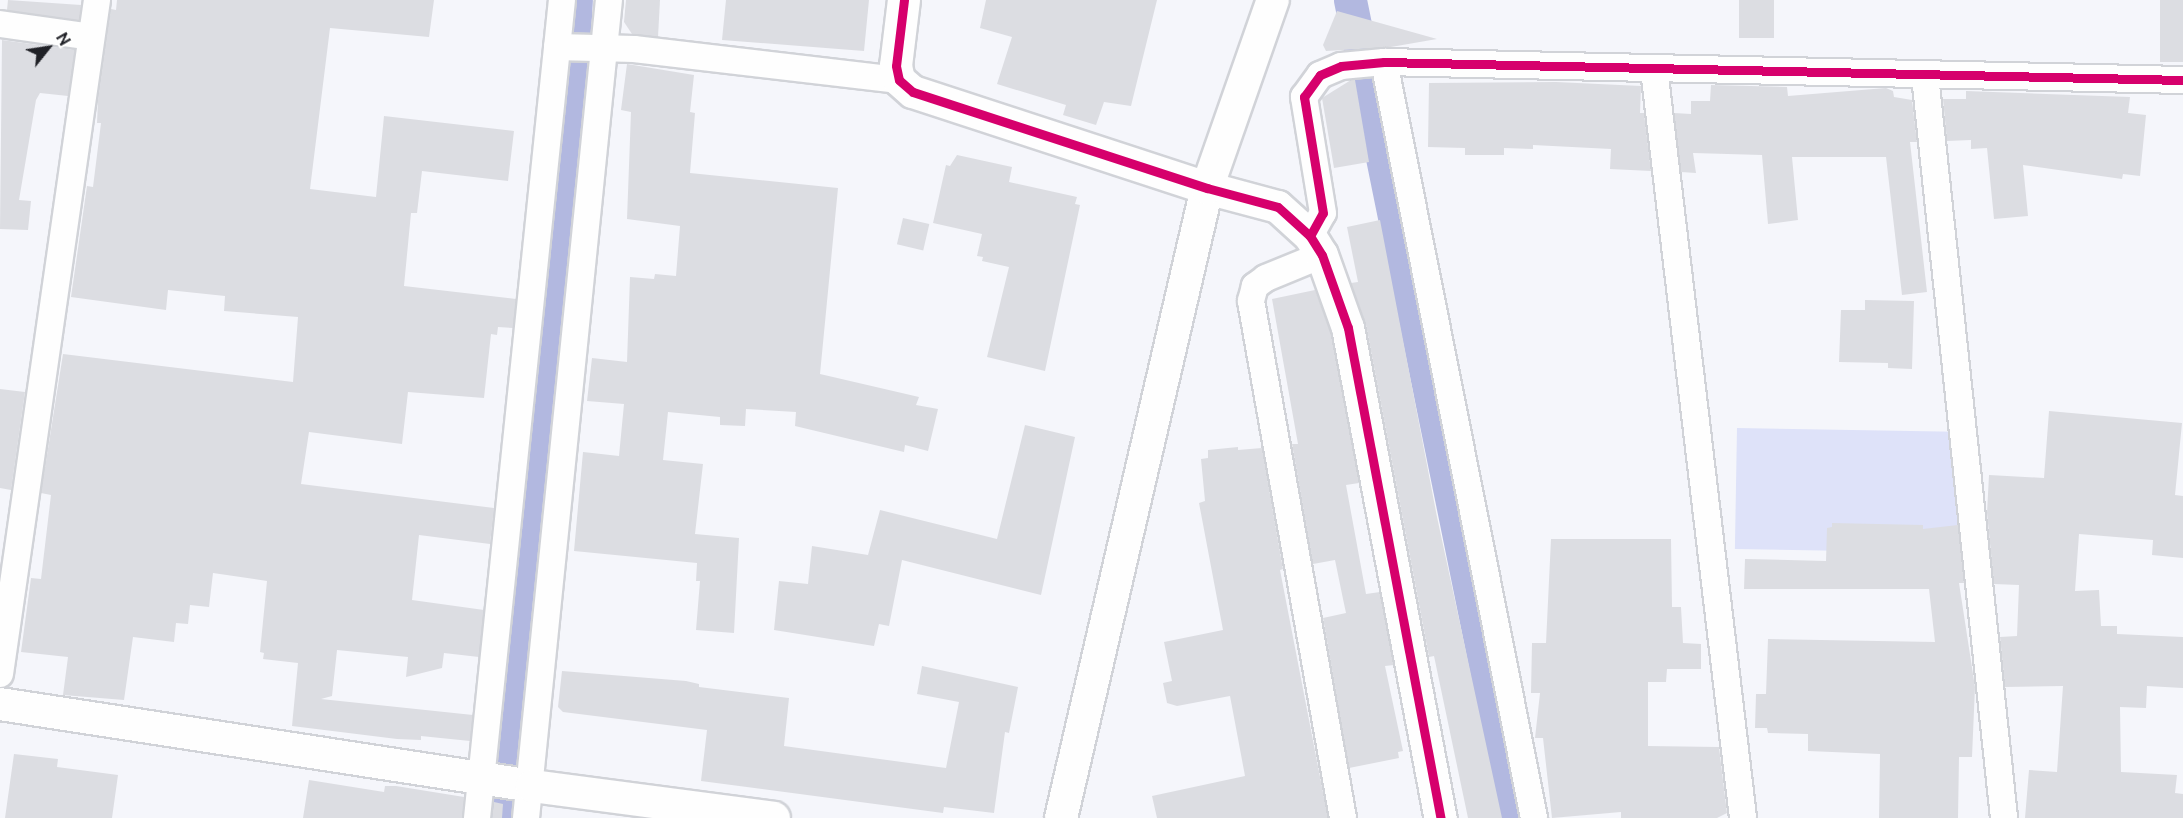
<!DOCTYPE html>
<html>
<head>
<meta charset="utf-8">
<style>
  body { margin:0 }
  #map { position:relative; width:2183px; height:818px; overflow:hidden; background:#f5f6fb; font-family:Ubuntu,sans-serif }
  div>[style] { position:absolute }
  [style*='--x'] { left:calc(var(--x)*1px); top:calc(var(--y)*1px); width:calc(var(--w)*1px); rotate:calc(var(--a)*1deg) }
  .green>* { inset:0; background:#dee2f9; transform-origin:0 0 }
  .canal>* { height:33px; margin:-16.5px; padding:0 16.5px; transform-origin:16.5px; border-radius:16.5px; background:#b2b8e0 }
  .building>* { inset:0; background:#dcdde2; transform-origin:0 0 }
  .roads { filter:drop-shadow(2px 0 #d1d3d8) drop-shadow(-2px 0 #d1d3d8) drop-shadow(0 2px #d1d3d8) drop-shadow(0 -2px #d1d3d8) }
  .minor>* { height:26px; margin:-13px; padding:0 13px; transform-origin:13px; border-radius:13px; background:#fefefe }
  .tertiary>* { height:32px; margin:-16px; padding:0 16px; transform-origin:16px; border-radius:16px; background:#fefefe }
  .cycleway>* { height:9px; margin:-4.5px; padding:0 4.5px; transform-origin:4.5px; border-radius:4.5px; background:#d6006c }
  span { translate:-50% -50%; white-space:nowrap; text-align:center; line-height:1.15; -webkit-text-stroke:4.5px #fff; paint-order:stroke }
  .north { position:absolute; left:18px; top:18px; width:60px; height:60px; -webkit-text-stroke:4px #fff; paint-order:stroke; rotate:60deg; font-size:16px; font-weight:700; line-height:24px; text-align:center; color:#202127 }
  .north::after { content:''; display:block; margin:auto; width:21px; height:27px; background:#202127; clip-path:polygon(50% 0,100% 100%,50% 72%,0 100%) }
</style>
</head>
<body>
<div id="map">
  <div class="green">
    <div style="left:1737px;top:428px;width:233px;height:121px;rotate:1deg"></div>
  </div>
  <div class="canal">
    <div style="--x:1350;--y:0;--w:835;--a:78.53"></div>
    <div style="--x:499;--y:818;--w:681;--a:-84.18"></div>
    <div style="--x:568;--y:141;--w:141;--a:-86.8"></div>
  </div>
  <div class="building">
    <div style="clip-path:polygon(8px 0,81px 5px,79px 20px,7px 10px)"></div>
    <div style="clip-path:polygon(117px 0,434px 0,429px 37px,330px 28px,310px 189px,376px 197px,384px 116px,514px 131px,508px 181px,422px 171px,417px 213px,411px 213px,404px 286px,516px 299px,513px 328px,498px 327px,497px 335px,491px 334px,484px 398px,408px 392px,402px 444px,309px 432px,301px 484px,494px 508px,490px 544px,419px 535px,412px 600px,484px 610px,479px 657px,444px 653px,442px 668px,406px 677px,408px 657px,337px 650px,332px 696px,321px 699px,473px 715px,470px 741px,421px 736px,421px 740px,397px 739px,292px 726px,298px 663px,263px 659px,264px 653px,260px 652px,267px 581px,213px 573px,209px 607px,190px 605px,188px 624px,176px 623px,174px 642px,133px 637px,124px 700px,63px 695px,68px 657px,21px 652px,31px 578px,41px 579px,51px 495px,41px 493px,63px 354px,293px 382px,298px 317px,224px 311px,225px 296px,168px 290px,166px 310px,71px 297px,87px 186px,93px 187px,101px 123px,97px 123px,98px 100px,111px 9px,116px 10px)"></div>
    <div style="clip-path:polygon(626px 0,660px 0,658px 37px,632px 34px,624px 22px)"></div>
    <div style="clip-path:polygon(726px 0,869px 0,864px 51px,722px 40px)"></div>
    <div style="clip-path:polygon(986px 0,1157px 0,1131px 106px,1104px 102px,1096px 125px,1063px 115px,1066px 105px,997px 84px,1012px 37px,980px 28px)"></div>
    <div style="left:1739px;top:0;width:35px;height:38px"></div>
    <div style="left:2160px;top:0;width:23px;height:62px"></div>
    <div style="clip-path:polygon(1337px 11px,1437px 39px,1391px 47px,1326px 51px,1323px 45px)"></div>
    <div style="clip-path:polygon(2px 40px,75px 50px,68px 96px,40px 93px,36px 100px,19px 200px,31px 201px,28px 230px,0 229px)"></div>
    <div style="clip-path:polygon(627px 64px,694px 75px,690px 112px,695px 113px,690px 173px,838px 188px,820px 374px,919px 397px,916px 405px,938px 409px,928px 451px,905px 445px,904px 452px,795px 426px,796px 412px,746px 409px,745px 426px,720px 425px,720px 417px,668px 412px,663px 460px,703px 464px,695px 534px,739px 538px,734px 633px,696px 630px,700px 581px,696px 581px,697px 563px,574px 551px,583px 452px,619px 456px,624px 404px,587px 401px,592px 358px,627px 362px,630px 277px,654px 279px,655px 274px,676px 276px,680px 226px,627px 219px,631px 112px,621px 110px)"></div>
    <div style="clip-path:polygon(1351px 80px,1355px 80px,1369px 162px,1334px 168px,1322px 98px)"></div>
    <div style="clip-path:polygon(1556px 82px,1641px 86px,1640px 113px,1644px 113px,1651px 171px,1610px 169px,1611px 149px,1533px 145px,1533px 149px,1504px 148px,1504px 155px,1465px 155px,1465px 148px,1428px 147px,1429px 83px)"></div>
    <div style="clip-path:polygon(1711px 85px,1787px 87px,1788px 96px,1886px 88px,1893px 91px,1894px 97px,1912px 100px,1917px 142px,1910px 142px,1927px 292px,1902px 295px,1886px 157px,1792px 157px,1798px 220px,1768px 224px,1762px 155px,1693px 153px,1696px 173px,1681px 172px,1674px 113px,1691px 114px,1691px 101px,1710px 101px)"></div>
    <div style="clip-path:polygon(1966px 91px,2130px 97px,2128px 113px,2146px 115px,2140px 176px,2123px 174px,2122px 179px,2023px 165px,2028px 216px,1994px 219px,1987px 148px,1971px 149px,1971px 140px,1947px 141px,1943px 99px,1966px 99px)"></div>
    <div style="clip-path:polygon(957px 155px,1012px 167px,1009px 182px,1077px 197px,1075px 204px,1080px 205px,1045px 371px,987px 357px,1009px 267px,982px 261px,983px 257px,977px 256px,982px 234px,933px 223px,946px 165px,950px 166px)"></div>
    <div style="left:903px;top:218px;width:27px;height:27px;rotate:13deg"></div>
    <div style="clip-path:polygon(1380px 220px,1437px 517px,1502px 818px,1468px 818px,1434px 656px,1429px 657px,1366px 325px,1351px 283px,1358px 282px,1347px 227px)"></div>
    <div style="clip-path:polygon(1315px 290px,1331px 333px,1359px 483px,1346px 485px,1366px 594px,1380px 592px,1394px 665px,1385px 666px,1403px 751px,1398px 752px,1399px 758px,1349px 768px,1323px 618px,1346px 613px,1343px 599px,1335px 560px,1313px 564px,1292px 444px,1298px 444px,1272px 299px)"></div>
    <div style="clip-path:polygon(1865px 300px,1914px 301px,1912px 369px,1888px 368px,1888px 363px,1839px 362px,1841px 310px,1865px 310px)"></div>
    <div style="clip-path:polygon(0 389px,25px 392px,11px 490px,0 488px)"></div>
    <div style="clip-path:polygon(2049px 411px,2182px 423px,2175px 495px,2183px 496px,2183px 558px,2152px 555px,2153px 540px,2079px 534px,2075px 591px,2099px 590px,2101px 626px,2117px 626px,2117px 634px,2183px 637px,2183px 688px,2147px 686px,2146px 708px,2120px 707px,2121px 772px,2177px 775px,2175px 793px,2183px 794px,2183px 818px,2025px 818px,2029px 770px,2057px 772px,2063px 686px,2005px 687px,2000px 637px,2017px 636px,2019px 585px,1994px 584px,1987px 513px,1989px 475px,2044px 478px)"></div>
    <div style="clip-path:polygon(1025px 425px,1075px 437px,1041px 595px,902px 560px,889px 626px,879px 624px,874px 646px,774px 630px,779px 581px,808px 584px,812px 546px,868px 555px,880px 510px,997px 539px)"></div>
    <div style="clip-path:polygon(1238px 447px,1238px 450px,1262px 448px,1283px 569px,1280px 570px,1328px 818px,1157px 818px,1152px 796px,1245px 776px,1230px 696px,1177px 706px,1167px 703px,1163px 683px,1172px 681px,1164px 642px,1223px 630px,1199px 503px,1205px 501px,1201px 459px,1208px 458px,1208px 450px)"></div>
    <div style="clip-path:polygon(1832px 523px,1923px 525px,1923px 529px,1958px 525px,1964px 583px,1959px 583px,1975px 687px,1972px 757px,1959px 757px,1958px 818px,1879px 818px,1880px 754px,1808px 751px,1808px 734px,1768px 733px,1767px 728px,1755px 728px,1756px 694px,1766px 694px,1768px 639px,1935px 642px,1929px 589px,1744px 589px,1745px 559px,1826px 561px,1827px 528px,1832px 527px)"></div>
    <div style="clip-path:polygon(1551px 539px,1671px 539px,1672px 607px,1681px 607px,1683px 643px,1701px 644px,1701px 669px,1667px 669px,1666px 682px,1648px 682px,1648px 746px,1719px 747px,1727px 813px,1717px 818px,1621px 818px,1621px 812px,1552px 818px,1543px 738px,1535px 738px,1540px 693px,1531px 693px,1532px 643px,1546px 643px)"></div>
    <div style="clip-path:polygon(922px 666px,1018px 687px,1009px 733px,1005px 732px,994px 813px,944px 807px,943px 813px,701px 781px,707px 730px,563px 712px,558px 707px,562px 671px,686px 681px,699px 684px,699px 687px,789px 698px,784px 746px,946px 768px,959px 702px,917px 694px)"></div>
    <div style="clip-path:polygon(14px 754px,58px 759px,57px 767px,118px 775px,112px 818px,5px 818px)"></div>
    <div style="clip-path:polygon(309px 780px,384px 792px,385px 786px,396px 786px,464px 797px,462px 818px,303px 818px)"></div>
    <div style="clip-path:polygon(494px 802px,503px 804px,502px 818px,492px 818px)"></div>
  </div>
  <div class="roads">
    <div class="minor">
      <div style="--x:0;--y:24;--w:92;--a:8.1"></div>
      <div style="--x:557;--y:47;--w:77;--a:1.5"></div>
      <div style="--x:634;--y:49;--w:267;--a:6.7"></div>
      <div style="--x:1384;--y:62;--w:771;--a:78.78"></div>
      <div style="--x:1654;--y:69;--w:754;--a:83.22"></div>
      <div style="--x:1925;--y:76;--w:746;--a:83.92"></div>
      <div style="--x:1310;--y:236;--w:26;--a:-61"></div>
      <div style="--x:1323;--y:213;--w:118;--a:-99.3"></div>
      <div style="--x:1304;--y:97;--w:27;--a:-54"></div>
      <div style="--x:1320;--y:75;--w:23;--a:-23"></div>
      <div style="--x:1341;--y:66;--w:43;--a:-5.3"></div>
      <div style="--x:1384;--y:62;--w:799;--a:1.29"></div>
      <div style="--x:1322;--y:255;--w:61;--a:157.7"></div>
      <div style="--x:1266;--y:278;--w:14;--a:144"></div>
      <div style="--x:1255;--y:286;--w:16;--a:105"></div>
      <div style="--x:1251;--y:301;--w:525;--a:79.91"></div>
      <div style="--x:0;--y:674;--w:681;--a:-81.81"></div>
      <div style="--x:477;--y:818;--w:822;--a:-84.07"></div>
      <div style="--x:526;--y:818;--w:822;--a:-84.21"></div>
    </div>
    <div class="tertiary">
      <div style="--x:904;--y:0;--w:66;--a:96.9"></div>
      <div style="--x:896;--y:66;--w:14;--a:78"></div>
      <div style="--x:899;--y:80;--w:18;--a:41"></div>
      <div style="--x:913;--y:92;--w:309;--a:18.1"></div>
      <div style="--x:1207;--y:188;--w:73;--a:15"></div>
      <div style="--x:1278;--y:207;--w:43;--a:42.2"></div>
      <div style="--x:1310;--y:236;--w:22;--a:58"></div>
      <div style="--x:1322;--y:255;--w:77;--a:70.4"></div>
      <div style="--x:1348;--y:328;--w:499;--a:79.3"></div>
      <div style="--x:0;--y:704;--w:538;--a:8.76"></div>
      <div style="--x:532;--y:786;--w:244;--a:7.5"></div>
      <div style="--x:1061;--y:818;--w:647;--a:-76.95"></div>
      <div style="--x:1207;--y:188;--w:199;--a:-70.7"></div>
    </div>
  </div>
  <div class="cycleway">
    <div style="--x:904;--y:0;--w:66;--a:96.9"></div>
    <div style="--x:896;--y:66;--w:14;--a:78"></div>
    <div style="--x:899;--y:80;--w:18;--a:41"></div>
    <div style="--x:913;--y:92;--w:309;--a:18.1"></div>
    <div style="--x:1207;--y:188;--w:73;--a:15"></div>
    <div style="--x:1278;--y:207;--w:43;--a:42.2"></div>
    <div style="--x:1310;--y:236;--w:22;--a:58"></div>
    <div style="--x:1322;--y:255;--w:77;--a:70.4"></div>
    <div style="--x:1348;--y:328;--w:499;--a:79.3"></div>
    <div style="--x:1310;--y:236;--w:26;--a:-61"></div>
    <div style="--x:1323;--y:213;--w:118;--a:-99.3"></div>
    <div style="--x:1304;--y:97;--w:27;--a:-54"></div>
    <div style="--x:1320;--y:75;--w:23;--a:-23"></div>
    <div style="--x:1341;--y:66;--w:43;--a:-5.3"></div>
    <div style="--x:1384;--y:62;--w:799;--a:1.29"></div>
  </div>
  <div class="north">N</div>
</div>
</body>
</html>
